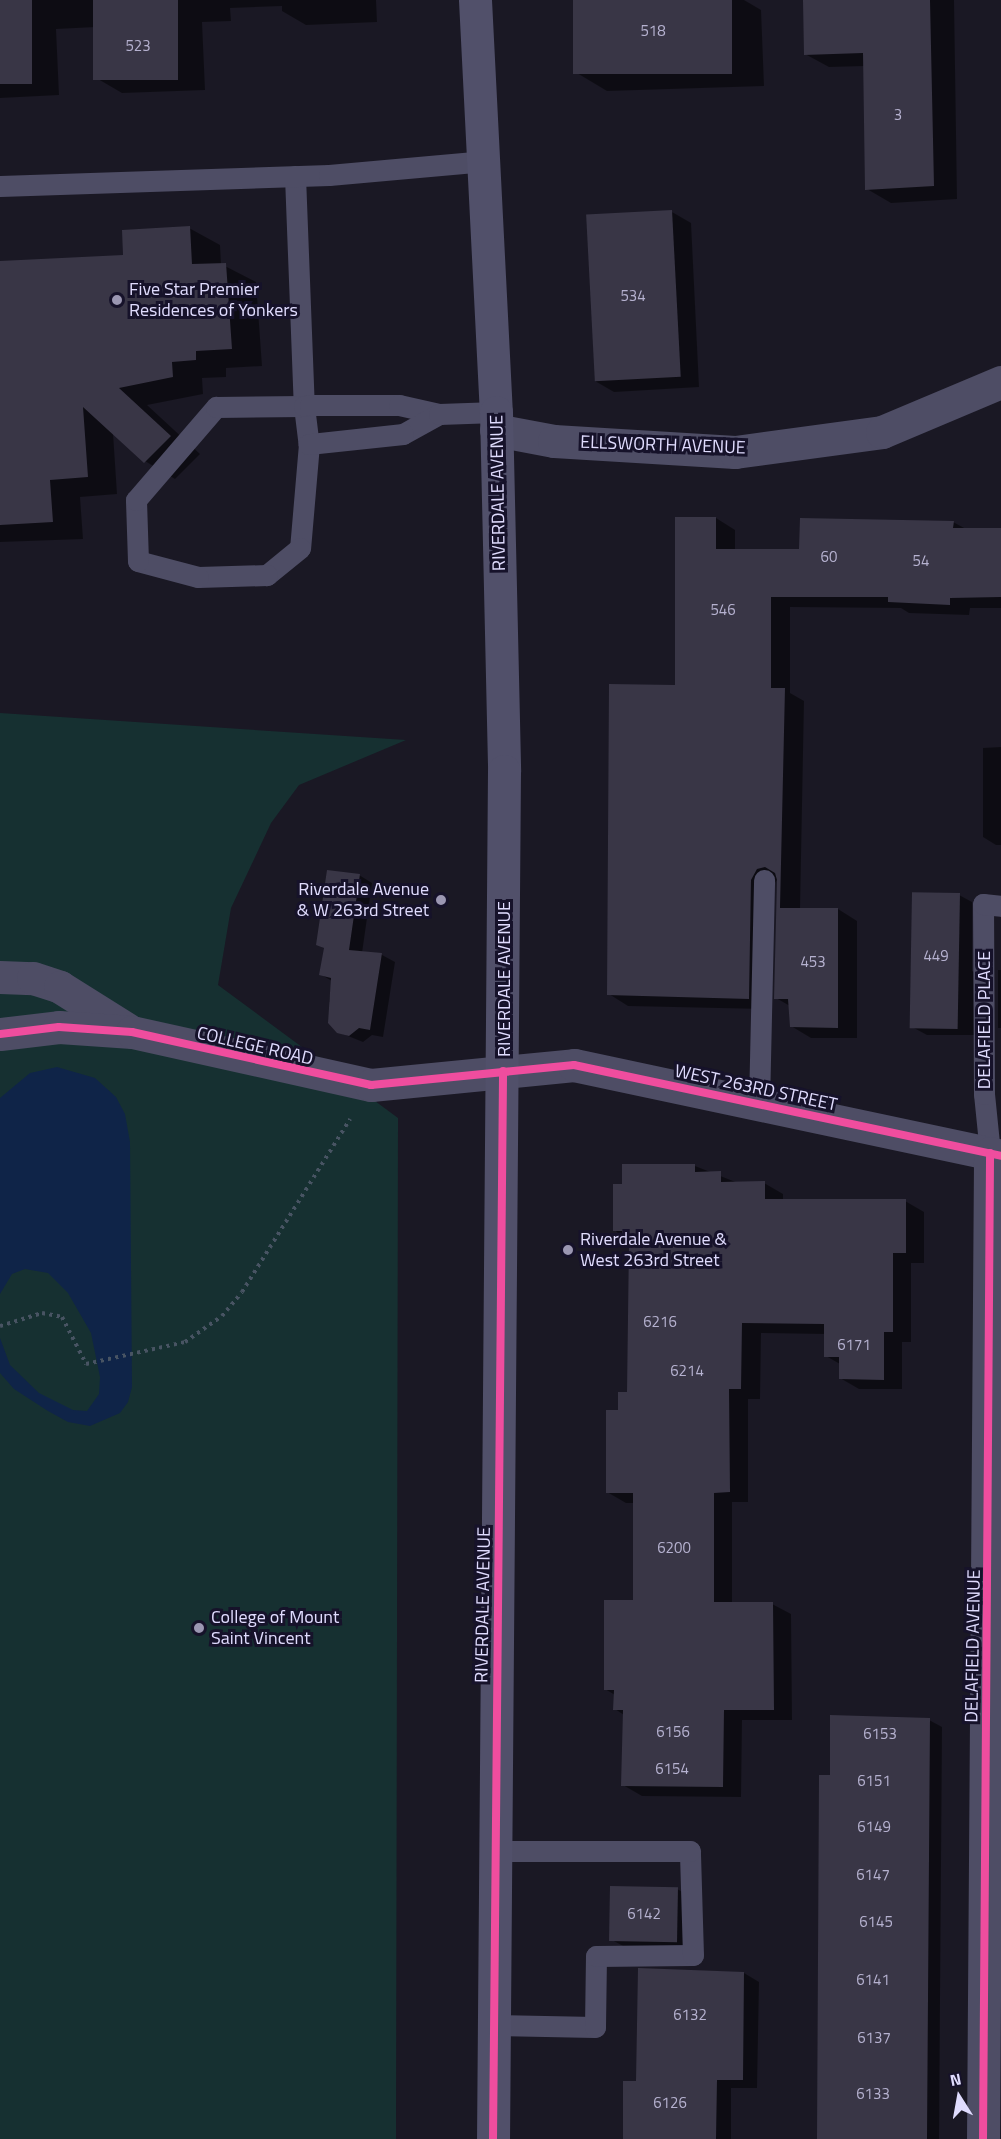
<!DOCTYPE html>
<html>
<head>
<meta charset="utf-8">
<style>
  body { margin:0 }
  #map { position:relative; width:1001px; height:2139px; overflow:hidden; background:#1a1824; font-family:"Titillium Web",sans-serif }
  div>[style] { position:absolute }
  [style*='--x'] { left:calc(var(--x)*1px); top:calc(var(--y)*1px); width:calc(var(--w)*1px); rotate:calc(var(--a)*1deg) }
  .green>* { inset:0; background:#163031 }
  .water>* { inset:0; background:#0f2448 }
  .shadow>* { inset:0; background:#0007; transform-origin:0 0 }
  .building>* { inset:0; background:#393646; transform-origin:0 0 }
  .path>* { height:4px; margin-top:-2px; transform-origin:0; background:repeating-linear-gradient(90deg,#485463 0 3px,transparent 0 7.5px) }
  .lane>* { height:21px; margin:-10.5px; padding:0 10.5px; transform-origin:10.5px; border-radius:10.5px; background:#4e4d65 }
  .street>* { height:33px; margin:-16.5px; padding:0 16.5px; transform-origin:16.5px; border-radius:16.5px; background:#4e4d65 }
  .secondary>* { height:33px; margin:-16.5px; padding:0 16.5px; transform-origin:16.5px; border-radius:16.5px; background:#51506a }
  .cycleway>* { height:8px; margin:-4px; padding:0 4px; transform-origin:4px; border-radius:4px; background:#ef4d9e }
  .dots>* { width:16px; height:16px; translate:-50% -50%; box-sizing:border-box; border:3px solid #16122a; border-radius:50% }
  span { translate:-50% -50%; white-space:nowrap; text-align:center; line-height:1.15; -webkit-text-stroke:6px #16122a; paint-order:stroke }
  .number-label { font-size:15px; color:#b6b2d0 }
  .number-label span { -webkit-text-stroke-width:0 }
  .poi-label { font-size:18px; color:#e0dcfe }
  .left { translate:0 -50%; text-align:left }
  .right { translate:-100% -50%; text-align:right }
  .street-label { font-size:18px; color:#e0dcfe }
  .north { position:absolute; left:929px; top:2067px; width:60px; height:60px; -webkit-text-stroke:4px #16122a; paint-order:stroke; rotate:349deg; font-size:16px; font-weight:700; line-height:24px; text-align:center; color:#e0dcfe }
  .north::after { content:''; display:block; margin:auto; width:21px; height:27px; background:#e0dcfe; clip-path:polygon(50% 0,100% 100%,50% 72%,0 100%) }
</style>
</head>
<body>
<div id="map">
  <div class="green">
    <div style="clip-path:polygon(0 713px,406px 740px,299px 785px,271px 823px,231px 908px,218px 985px,398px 1118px,396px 2139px,0 2139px)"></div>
  </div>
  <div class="water">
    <div style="clip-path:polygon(57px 1067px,95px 1078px,116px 1097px,125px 1114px,130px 1142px,132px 1387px,128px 1402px,120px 1413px,90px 1426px,68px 1422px,48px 1411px,14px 1389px,0 1373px,0 1338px,10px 1365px,39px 1393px,73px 1410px,87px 1411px,99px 1394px,100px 1377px,91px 1333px,68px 1293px,48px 1273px,25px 1269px,12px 1274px,0 1294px,0 1098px,30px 1073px)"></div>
  </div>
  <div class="shadow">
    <div style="clip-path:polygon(0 0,376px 0,377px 22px,306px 25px,282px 11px,282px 6px,230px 8px,231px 21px,202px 22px,205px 90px,122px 93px,98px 79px,96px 27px,56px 29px,59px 95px,0 98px)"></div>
    <div style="clip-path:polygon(574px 0,744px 0,761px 10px,764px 86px,607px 91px,577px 73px)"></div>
    <div style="clip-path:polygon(804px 0,954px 0,957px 199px,891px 203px,867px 189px,865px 66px,829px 67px,805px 54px)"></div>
    <div style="clip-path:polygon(672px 212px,691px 223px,699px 387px,614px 392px,595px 381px)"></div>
    <div style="clip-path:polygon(189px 228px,220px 245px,221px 264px,256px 282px,262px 366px,226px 368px,226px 377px,202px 378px,203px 394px,147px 405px,200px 454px,175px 479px,145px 461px,113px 433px,117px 494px,80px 497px,83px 539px,0 542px,0 263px,125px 256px)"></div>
    <div style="clip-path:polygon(716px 518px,735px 530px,735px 551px,801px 551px,953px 522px,966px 529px,1001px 529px,1001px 608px,970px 608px,969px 615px,909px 613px,901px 608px,790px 607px,790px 693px,804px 701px,800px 910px,838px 909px,857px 921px,857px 1038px,811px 1038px,791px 1026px,790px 1006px,776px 998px,778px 878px,770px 891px,768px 1009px,628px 1006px,609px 994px)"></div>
    <div style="clip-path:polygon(1001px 747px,1001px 845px,996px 845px,983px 837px,983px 748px)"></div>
    <div style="clip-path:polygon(359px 875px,372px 883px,362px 953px,382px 955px,395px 962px,383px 1037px,372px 1035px,363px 1042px,338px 1032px,333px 1004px,329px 1002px,332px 981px,320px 974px,325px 949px,318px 944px)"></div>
    <div style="clip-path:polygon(959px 895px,972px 902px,972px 971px,983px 977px,983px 1035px,927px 1035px,914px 1028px)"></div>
    <div style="left:998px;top:970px;width:3px;height:58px"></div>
    <div style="clip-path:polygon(695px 1166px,738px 1183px,764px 1183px,783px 1194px,783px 1200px,905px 1201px,924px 1212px,924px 1263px,911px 1263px,911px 1342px,902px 1342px,902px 1389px,859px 1389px,840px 1378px,840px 1364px,826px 1356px,826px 1334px,761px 1333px,760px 1399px,748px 1399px,748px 1502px,732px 1502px,732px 1603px,772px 1604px,791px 1614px,792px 1720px,742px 1720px,741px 1797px,642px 1796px,623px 1785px,624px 1715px,615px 1709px,615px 1695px,605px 1689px,635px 1601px,635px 1503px,626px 1503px,607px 1492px,620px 1411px,628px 1394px,630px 1245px,615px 1230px,624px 1185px)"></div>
    <div style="clip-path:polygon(929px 1720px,942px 1727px,939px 2139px,819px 2139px,831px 1777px)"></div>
    <div style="clip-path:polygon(677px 1889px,690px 1896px,690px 1949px,625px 1947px,612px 1940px)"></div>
    <div style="clip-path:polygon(744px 1973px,759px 1982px,757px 2088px,731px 2088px,731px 2139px,624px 2139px)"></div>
  </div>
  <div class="building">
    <div style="left:0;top:0;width:32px;height:84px"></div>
    <div style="left:93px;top:0;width:85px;height:80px"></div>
    <div style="left:573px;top:0;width:159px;height:74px"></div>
    <div style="clip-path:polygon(803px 0,930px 0,934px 186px,865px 190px,863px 53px,804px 55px)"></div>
    <div style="left:672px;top:210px;width:167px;height:86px;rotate:87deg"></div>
    <div style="clip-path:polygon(190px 226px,192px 264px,226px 263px,232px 349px,196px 351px,196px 360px,172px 362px,173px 377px,119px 388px,171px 436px,144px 463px,83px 407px,88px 477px,50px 480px,53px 522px,0 525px,0 261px,123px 255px,122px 230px)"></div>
    <div style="clip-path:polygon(675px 517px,716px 517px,716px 549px,799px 549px,800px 518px,954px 521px,953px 528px,1001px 528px,1001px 597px,950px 598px,950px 605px,888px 602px,888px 597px,771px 597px,771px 688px,785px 688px,780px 908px,838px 908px,838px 1028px,790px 1027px,788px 999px,774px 999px,777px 880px,775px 873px,765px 867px,757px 869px,751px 880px,749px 999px,607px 995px,609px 684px,675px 685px)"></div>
    <div style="clip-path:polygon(327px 870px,360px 874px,349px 950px,382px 953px,370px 1030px,359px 1028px,349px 1036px,337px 1033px,328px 1023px,331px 978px,319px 975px,324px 948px,316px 945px)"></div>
    <div style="left:960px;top:893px;width:136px;height:48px;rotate:91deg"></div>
    <div style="clip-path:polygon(622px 1164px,695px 1164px,695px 1172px,721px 1171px,721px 1182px,765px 1181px,765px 1199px,906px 1199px,906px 1253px,893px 1253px,893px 1332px,884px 1332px,884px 1380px,839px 1379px,839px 1357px,824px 1357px,824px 1324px,742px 1323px,741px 1389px,729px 1389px,730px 1492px,714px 1493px,714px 1602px,773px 1602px,774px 1710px,724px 1710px,723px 1787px,621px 1786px,623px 1710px,613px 1710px,614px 1690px,604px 1690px,604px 1600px,633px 1600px,633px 1493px,606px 1493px,606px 1410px,618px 1410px,618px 1392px,627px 1392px,629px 1242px,622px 1242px,622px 1231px,613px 1231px,613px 1184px,622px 1184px)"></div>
    <div style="clip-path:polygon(830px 1715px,930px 1718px,927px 2139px,817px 2139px,819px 1775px,830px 1775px)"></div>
    <div style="left:610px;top:1886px;width:68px;height:55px;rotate:1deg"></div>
    <div style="clip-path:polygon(638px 1968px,744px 1972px,743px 2080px,717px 2080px,716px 2139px,623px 2139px,623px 2081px,636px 2081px)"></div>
  </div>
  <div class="path">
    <div style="--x:0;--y:1326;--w:44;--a:-17.2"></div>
    <div style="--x:42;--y:1313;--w:20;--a:11"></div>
    <div style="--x:62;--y:1317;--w:53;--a:62.9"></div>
    <div style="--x:86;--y:1364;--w:101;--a:-12.5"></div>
    <div style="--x:185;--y:1342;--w:45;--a:-35.1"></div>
    <div style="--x:222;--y:1316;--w:31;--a:-50"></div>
    <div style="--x:242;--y:1292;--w:204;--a:-58"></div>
  </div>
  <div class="lane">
    <div style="--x:295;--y:176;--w:230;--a:87.8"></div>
    <div style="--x:304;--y:406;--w:38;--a:83"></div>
    <div style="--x:309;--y:444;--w:104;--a:94.9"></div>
    <div style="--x:300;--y:548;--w:43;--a:140.7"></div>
    <div style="--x:267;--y:575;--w:69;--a:178.3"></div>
    <div style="--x:198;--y:577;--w:62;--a:-165.1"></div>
    <div style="--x:138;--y:561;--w:61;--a:-91.9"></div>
    <div style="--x:136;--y:500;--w:123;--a:-49.3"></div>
    <div style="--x:216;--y:407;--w:88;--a:-0.7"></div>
    <div style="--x:304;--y:406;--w:6;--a:-9"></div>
    <div style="--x:310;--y:405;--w:89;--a:0"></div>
    <div style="--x:399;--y:405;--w:41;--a:12.7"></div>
    <div style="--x:439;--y:414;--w:41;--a:150.9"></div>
    <div style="--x:403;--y:434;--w:95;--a:173.9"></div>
    <div style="--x:0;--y:186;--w:329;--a:-1.9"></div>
    <div style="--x:329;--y:175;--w:157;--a:-5.1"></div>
    <div style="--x:439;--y:414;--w:57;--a:-2"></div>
    <div style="--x:759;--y:1104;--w:224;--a:-88.7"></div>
    <div style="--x:990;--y:1153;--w:59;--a:-95.8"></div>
    <div style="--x:984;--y:1094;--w:190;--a:-90.3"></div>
    <div style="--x:983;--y:904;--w:18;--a:6"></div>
    <div style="--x:494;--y:2025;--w:101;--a:1.1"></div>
    <div style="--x:595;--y:2027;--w:71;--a:-89.2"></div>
    <div style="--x:596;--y:1956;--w:97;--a:-0.6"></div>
    <div style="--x:693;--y:1955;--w:104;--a:-91.7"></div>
    <div style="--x:690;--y:1851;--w:195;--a:180"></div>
  </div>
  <div class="street">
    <div style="--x:496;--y:430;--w:59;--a:10.7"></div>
    <div style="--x:554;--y:441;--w:181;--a:3.5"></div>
    <div style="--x:735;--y:452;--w:148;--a:-7.7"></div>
    <div style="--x:882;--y:432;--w:129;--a:-22.8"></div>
    <div style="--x:0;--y:977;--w:33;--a:2"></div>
    <div style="--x:33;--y:978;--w:28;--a:18"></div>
    <div style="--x:60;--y:987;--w:79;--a:32.1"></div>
    <div style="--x:0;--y:1034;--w:59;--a:-6.8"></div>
    <div style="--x:59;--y:1027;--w:73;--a:3.9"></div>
    <div style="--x:132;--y:1032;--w:245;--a:12.5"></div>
    <div style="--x:371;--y:1085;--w:204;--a:-5.6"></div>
    <div style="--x:574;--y:1065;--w:437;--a:12"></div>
    <div style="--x:983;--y:2139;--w:986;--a:-89.59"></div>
  </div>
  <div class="secondary">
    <div style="--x:475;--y:0;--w:413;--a:87.1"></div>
    <div style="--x:496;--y:412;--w:359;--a:88.7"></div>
    <div style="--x:504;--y:771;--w:1368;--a:90.46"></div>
  </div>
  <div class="cycleway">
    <div style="--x:0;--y:1034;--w:59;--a:-6.8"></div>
    <div style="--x:59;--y:1027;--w:73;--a:3.9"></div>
    <div style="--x:132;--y:1032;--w:245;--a:12.5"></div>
    <div style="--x:371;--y:1085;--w:204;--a:-5.6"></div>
    <div style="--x:574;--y:1065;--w:437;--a:12"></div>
    <div style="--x:493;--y:2139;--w:1068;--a:-89.46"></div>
    <div style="--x:983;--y:2139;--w:986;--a:-89.59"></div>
  </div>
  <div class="dots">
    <div style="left:117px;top:300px;background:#9b97b2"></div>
    <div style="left:441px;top:900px;background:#9b97b2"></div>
    <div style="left:568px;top:1250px;background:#9b97b2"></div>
    <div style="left:199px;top:1628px;background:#9b97b2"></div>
  </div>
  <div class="number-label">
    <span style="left:653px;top:31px">518</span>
    <span style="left:138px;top:46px">523</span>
    <span style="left:898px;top:115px">3</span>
    <span style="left:633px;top:296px">534</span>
    <span style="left:829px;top:557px">60</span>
    <span style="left:921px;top:561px">54</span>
    <span style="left:723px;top:610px">546</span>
    <span style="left:936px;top:956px">449</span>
    <span style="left:813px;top:962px">453</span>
    <span style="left:660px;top:1322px">6216</span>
    <span style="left:854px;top:1345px">6171</span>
    <span style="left:687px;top:1371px">6214</span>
    <span style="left:674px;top:1548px">6200</span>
    <span style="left:673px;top:1732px">6156</span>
    <span style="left:880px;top:1734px">6153</span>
    <span style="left:672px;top:1769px">6154</span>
    <span style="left:874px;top:1781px">6151</span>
    <span style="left:874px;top:1827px">6149</span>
    <span style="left:873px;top:1875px">6147</span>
    <span style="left:644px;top:1914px">6142</span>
    <span style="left:876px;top:1922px">6145</span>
    <span style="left:873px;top:1980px">6141</span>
    <span style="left:690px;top:2015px">6132</span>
    <span style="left:874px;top:2038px">6137</span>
    <span style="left:873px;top:2094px">6133</span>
    <span style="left:670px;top:2103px">6126</span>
  </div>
  <div class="poi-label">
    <span class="left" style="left:129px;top:300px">Five Star Premier<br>Residences of Yonkers</span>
    <span class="right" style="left:429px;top:900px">Riverdale Avenue<br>&amp; W 263rd Street</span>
    <span class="left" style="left:580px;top:1250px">Riverdale Avenue &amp;<br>West 263rd Street</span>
    <span class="left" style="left:211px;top:1628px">College of Mount<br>Saint Vincent</span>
  </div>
  <div class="street-label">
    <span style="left:663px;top:445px;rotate:2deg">ELLSWORTH AVENUE</span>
    <span style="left:498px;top:493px;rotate:-91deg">RIVERDALE AVENUE</span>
    <span style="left:504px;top:979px;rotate:-90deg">RIVERDALE AVENUE</span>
    <span style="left:984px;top:1020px;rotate:-90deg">DELAFIELD PLACE</span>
    <span style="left:255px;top:1046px;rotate:13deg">COLLEGE ROAD</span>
    <span style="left:756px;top:1088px;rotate:12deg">WEST 263RD STREET</span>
    <span style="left:483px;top:1605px;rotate:-89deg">RIVERDALE AVENUE</span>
    <span style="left:973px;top:1646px;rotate:-89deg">DELAFIELD AVENUE</span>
  </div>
  <div class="north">N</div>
</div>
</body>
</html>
